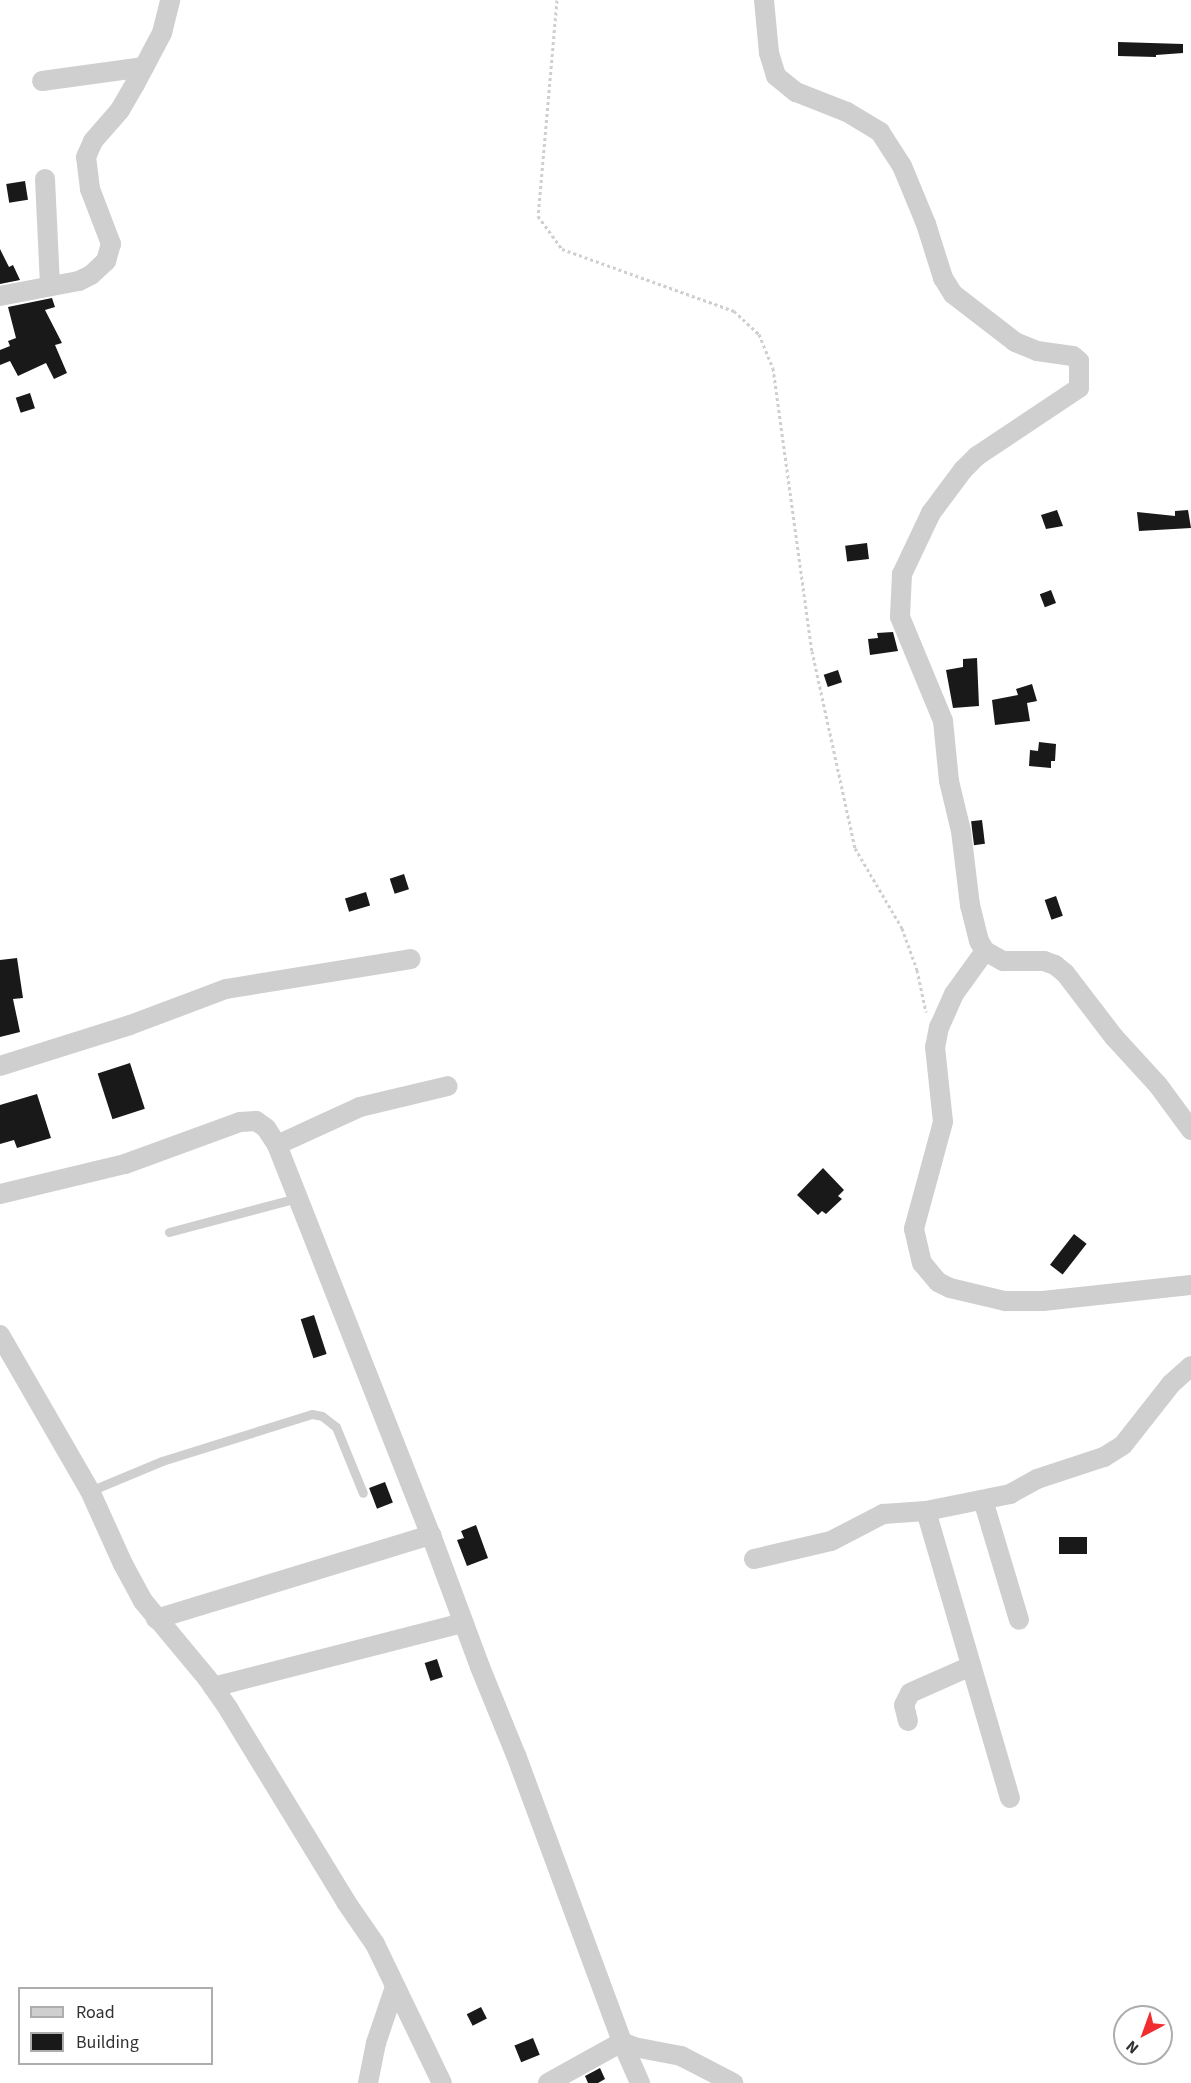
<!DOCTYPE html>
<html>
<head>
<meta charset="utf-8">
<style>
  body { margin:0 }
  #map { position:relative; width:1191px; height:2083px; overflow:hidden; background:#fff; font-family:"Source Sans 3",sans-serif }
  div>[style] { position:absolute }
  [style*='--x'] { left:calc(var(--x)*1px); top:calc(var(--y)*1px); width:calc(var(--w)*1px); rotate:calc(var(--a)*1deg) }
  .building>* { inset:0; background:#191919; transform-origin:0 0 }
  .path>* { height:3px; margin-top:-1.5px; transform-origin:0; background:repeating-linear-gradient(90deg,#cfcfcf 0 3px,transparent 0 6px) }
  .service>* { height:9px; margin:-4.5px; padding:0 4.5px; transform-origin:4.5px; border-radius:4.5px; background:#cfcfcf }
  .minor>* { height:20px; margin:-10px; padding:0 10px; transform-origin:10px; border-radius:10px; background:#cfcfcf }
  span { translate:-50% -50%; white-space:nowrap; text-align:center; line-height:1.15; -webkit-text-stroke:6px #fff; paint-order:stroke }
  .legend { position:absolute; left:18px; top:1987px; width:195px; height:78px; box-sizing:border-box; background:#fff; border:2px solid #adadad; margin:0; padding:8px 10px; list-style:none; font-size:18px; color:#323232 }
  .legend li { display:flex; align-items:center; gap:12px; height:30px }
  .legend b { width:30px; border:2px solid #adadad }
  .north { position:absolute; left:1113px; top:2005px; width:60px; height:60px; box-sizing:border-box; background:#fff; border:2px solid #adadad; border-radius:50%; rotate:221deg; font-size:16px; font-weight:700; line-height:24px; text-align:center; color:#323232 }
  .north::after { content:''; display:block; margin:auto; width:21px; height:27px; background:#f02e2f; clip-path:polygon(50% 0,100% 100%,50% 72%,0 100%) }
</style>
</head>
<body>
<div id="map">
  <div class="building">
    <div style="clip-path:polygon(1118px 42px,1183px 44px,1183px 53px,1156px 55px,1156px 57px,1118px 56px)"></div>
    <div style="left:25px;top:181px;width:19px;height:19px;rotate:81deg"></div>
    <div style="clip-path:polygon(0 249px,9px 267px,13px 265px,20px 280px,0 284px)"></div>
    <div style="clip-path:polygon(52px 298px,55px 307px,45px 310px,62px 343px,55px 345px,67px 373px,54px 379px,46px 363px,18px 376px,10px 361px,0 365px,0 350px,10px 346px,8px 341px,16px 338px,8px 307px)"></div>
    <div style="left:30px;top:393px;width:16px;height:15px;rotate:72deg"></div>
    <div style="clip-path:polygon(1057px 510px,1063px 526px,1046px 529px,1041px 515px)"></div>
    <div style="clip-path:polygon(1188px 510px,1191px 528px,1139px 531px,1137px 512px,1175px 516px,1175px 511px)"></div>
    <div style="left:867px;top:543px;width:16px;height:22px;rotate:83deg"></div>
    <div style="left:1051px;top:590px;width:14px;height:12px;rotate:69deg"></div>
    <div style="clip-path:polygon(893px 632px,898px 651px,870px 655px,868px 639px,878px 638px,877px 633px)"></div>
    <div style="clip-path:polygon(977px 658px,979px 706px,953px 708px,946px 670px,963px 667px,963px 659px)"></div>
    <div style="left:838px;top:670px;width:13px;height:15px;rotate:72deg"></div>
    <div style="clip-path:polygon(1032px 684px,1037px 701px,1027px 703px,1030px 721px,995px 725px,992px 700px,1018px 695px,1016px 689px)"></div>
    <div style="clip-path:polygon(1039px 742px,1056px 744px,1055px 761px,1051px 761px,1051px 768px,1029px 766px,1030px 750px,1038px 751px)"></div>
    <div style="left:982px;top:820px;width:24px;height:11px;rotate:83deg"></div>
    <div style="left:404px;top:874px;width:16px;height:15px;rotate:72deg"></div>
    <div style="left:366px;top:892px;width:14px;height:22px;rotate:73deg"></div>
    <div style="left:1056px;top:896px;width:21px;height:12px;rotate:71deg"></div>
    <div style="clip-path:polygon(17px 958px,23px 998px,13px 999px,20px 1032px,0 1037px,0 960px)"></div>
    <div style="left:130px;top:1063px;width:48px;height:34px;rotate:72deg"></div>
    <div style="clip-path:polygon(37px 1094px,51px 1138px,17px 1148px,14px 1140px,0 1144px,0 1105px)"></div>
    <div style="clip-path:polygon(823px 1168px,844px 1190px,838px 1196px,842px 1199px,826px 1214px,822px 1211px,818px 1215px,797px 1195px)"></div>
    <div style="left:1074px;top:1234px;width:16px;height:39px;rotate:38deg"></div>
    <div style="left:314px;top:1315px;width:41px;height:14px;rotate:72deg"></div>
    <div style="left:385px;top:1482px;width:22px;height:17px;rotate:69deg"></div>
    <div style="clip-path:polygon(476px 1525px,488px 1558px,467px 1566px,457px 1540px,464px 1538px,461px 1531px)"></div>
    <div style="left:1087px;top:1537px;width:17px;height:28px;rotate:90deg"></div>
    <div style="left:437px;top:1659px;width:19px;height:13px;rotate:72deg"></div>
    <div style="left:481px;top:2007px;width:13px;height:16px;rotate:63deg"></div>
    <div style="left:533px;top:2038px;width:18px;height:20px;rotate:68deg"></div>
    <div style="clip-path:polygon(600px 2068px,605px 2079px,598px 2083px,588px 2083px,585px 2076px)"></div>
  </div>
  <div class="path">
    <div style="--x:557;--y:0;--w:217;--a:95"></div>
    <div style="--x:538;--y:216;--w:41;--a:54"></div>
    <div style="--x:562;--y:249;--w:183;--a:19.8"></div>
    <div style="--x:734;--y:311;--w:34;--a:43"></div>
    <div style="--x:759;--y:334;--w:37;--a:68"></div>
    <div style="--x:773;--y:368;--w:286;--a:82.2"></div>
    <div style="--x:812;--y:651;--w:202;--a:77.7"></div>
    <div style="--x:855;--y:848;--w:93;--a:59.6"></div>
    <div style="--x:902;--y:928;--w:45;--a:70.3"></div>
    <div style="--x:917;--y:970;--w:43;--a:77.9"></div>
  </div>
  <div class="service">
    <div style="--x:169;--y:1232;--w:132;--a:-14.9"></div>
    <div style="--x:90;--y:1491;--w:78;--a:-22.6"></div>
    <div style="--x:162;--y:1461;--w:157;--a:-17.4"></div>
    <div style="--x:312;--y:1414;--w:10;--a:11"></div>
    <div style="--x:322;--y:1416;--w:18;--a:38"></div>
    <div style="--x:336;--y:1427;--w:71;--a:67.8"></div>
  </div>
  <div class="minor">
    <div style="--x:764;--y:0;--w:53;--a:84.6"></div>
    <div style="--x:769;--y:53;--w:24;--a:73"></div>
    <div style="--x:776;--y:76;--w:26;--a:39"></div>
    <div style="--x:796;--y:92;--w:55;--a:21.4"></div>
    <div style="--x:847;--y:112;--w:39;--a:31"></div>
    <div style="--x:880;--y:132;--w:40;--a:57.1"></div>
    <div style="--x:902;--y:166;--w:63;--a:67.5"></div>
    <div style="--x:926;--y:224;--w:57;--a:72.5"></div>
    <div style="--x:943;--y:278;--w:19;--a:58"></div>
    <div style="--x:953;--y:294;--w:78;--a:37.7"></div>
    <div style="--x:1015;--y:342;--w:24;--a:22"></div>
    <div style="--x:1037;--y:351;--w:36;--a:8"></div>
    <div style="--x:1073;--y:356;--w:8;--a:40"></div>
    <div style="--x:1079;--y:361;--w:27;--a:90"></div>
    <div style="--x:1079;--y:388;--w:123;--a:146.3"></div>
    <div style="--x:977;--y:456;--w:20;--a:135"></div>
    <div style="--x:963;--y:470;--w:54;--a:126.7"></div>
    <div style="--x:931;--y:513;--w:68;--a:115.4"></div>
    <div style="--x:902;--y:574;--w:43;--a:92.7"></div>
    <div style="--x:900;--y:617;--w:113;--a:67.5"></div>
    <div style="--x:943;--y:721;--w:60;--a:84.3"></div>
    <div style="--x:949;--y:781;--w:51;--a:76.5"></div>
    <div style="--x:961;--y:831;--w:75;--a:83.1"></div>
    <div style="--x:970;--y:905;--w:37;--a:76"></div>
    <div style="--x:979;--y:941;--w:12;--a:59"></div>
    <div style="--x:985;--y:951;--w:21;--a:29"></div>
    <div style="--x:1003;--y:961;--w:41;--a:0"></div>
    <div style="--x:1044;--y:961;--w:12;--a:20"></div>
    <div style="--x:1055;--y:965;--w:13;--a:39"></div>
    <div style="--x:1065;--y:973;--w:81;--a:52.6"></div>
    <div style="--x:1114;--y:1037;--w:65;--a:47.5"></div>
    <div style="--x:1158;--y:1085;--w:56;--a:53.7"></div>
    <div style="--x:42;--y:81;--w:103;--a:-7.8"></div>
    <div style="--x:45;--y:179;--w:106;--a:87.3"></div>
    <div style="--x:0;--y:296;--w:80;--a:-10.8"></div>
    <div style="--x:79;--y:281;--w:13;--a:-27"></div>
    <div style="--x:91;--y:275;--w:21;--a:-43"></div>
    <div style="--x:106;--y:261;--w:18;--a:-74"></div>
    <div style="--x:111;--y:244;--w:59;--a:-110.9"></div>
    <div style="--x:90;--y:189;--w:32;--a:-97"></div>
    <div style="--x:86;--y:157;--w:17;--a:-66"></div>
    <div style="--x:93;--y:141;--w:41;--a:-48.9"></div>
    <div style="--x:120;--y:110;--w:30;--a:-60"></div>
    <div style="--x:135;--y:84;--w:58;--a:-62.1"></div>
    <div style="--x:162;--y:33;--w:34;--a:-76"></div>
    <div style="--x:985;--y:951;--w:53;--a:125.8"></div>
    <div style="--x:954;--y:994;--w:36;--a:114"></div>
    <div style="--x:939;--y:1027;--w:20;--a:101"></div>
    <div style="--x:935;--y:1047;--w:75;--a:83.9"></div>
    <div style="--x:943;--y:1122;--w:111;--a:105.2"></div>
    <div style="--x:914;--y:1229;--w:35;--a:77"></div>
    <div style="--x:922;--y:1263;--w:25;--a:50"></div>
    <div style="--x:938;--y:1282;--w:13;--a:27"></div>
    <div style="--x:950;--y:1288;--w:57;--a:13.3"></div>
    <div style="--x:1005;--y:1301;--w:38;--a:0"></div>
    <div style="--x:1043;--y:1301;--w:149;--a:-6.2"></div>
    <div style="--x:0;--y:1066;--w:136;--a:-17.5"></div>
    <div style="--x:130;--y:1025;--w:103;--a:-20.6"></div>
    <div style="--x:226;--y:989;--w:187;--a:-9.2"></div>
    <div style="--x:277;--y:1145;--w:91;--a:-24.6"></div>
    <div style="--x:360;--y:1107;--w:90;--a:-13.4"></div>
    <div style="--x:0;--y:1194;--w:129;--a:-13.5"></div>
    <div style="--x:125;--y:1164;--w:122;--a:-20.1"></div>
    <div style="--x:240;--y:1122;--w:16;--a:-4"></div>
    <div style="--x:256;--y:1121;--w:12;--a:35"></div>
    <div style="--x:266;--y:1128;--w:20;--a:57"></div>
    <div style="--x:277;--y:1145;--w:419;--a:68.5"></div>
    <div style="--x:431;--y:1535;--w:141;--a:69.6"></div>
    <div style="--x:480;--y:1667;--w:95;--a:67.8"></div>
    <div style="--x:516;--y:1755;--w:306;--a:69.7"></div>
    <div style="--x:622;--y:2042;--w:45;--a:66.3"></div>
    <div style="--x:0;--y:1335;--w:180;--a:60"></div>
    <div style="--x:90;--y:1491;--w:80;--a:65.7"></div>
    <div style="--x:123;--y:1564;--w:42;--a:61.6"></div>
    <div style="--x:143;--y:1601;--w:100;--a:50.3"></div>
    <div style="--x:207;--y:1678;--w:39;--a:55"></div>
    <div style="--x:229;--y:1710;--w:225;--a:58.6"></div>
    <div style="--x:346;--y:1902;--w:51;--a:55.4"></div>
    <div style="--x:375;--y:1944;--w:154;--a:64.3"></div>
    <div style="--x:983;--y:1500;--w:125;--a:73.3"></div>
    <div style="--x:926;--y:1511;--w:299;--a:73.7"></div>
    <div style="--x:754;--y:1559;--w:79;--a:-13.2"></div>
    <div style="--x:831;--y:1541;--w:59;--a:-27.4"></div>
    <div style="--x:883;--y:1514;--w:43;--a:-4"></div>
    <div style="--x:926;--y:1511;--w:86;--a:-11.4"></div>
    <div style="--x:1010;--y:1494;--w:31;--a:-29"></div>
    <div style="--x:1037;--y:1479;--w:71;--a:-18.2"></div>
    <div style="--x:1104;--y:1457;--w:22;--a:-32"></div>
    <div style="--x:1123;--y:1445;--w:78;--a:-51.8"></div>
    <div style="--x:1171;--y:1384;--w:27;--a:-42"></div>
    <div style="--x:156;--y:1619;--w:288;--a:-17"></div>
    <div style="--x:213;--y:1687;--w:258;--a:-14.4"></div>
    <div style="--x:908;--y:1721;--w:16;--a:-104"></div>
    <div style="--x:904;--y:1705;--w:13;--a:-63"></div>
    <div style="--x:910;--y:1693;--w:67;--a:-23.9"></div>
    <div style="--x:622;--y:2042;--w:13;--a:23"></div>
    <div style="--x:634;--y:2047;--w:48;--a:10.8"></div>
    <div style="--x:681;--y:2056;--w:59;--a:27.4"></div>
    <div style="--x:368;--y:2083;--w:41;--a:-78.7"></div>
    <div style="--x:376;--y:2043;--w:59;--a:-71.3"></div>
    <div style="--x:548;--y:2083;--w:85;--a:-29"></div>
  </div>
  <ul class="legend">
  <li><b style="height:8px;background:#cfcfcf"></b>Road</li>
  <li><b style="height:16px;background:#191919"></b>Building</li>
  </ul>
  <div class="north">N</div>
</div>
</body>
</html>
